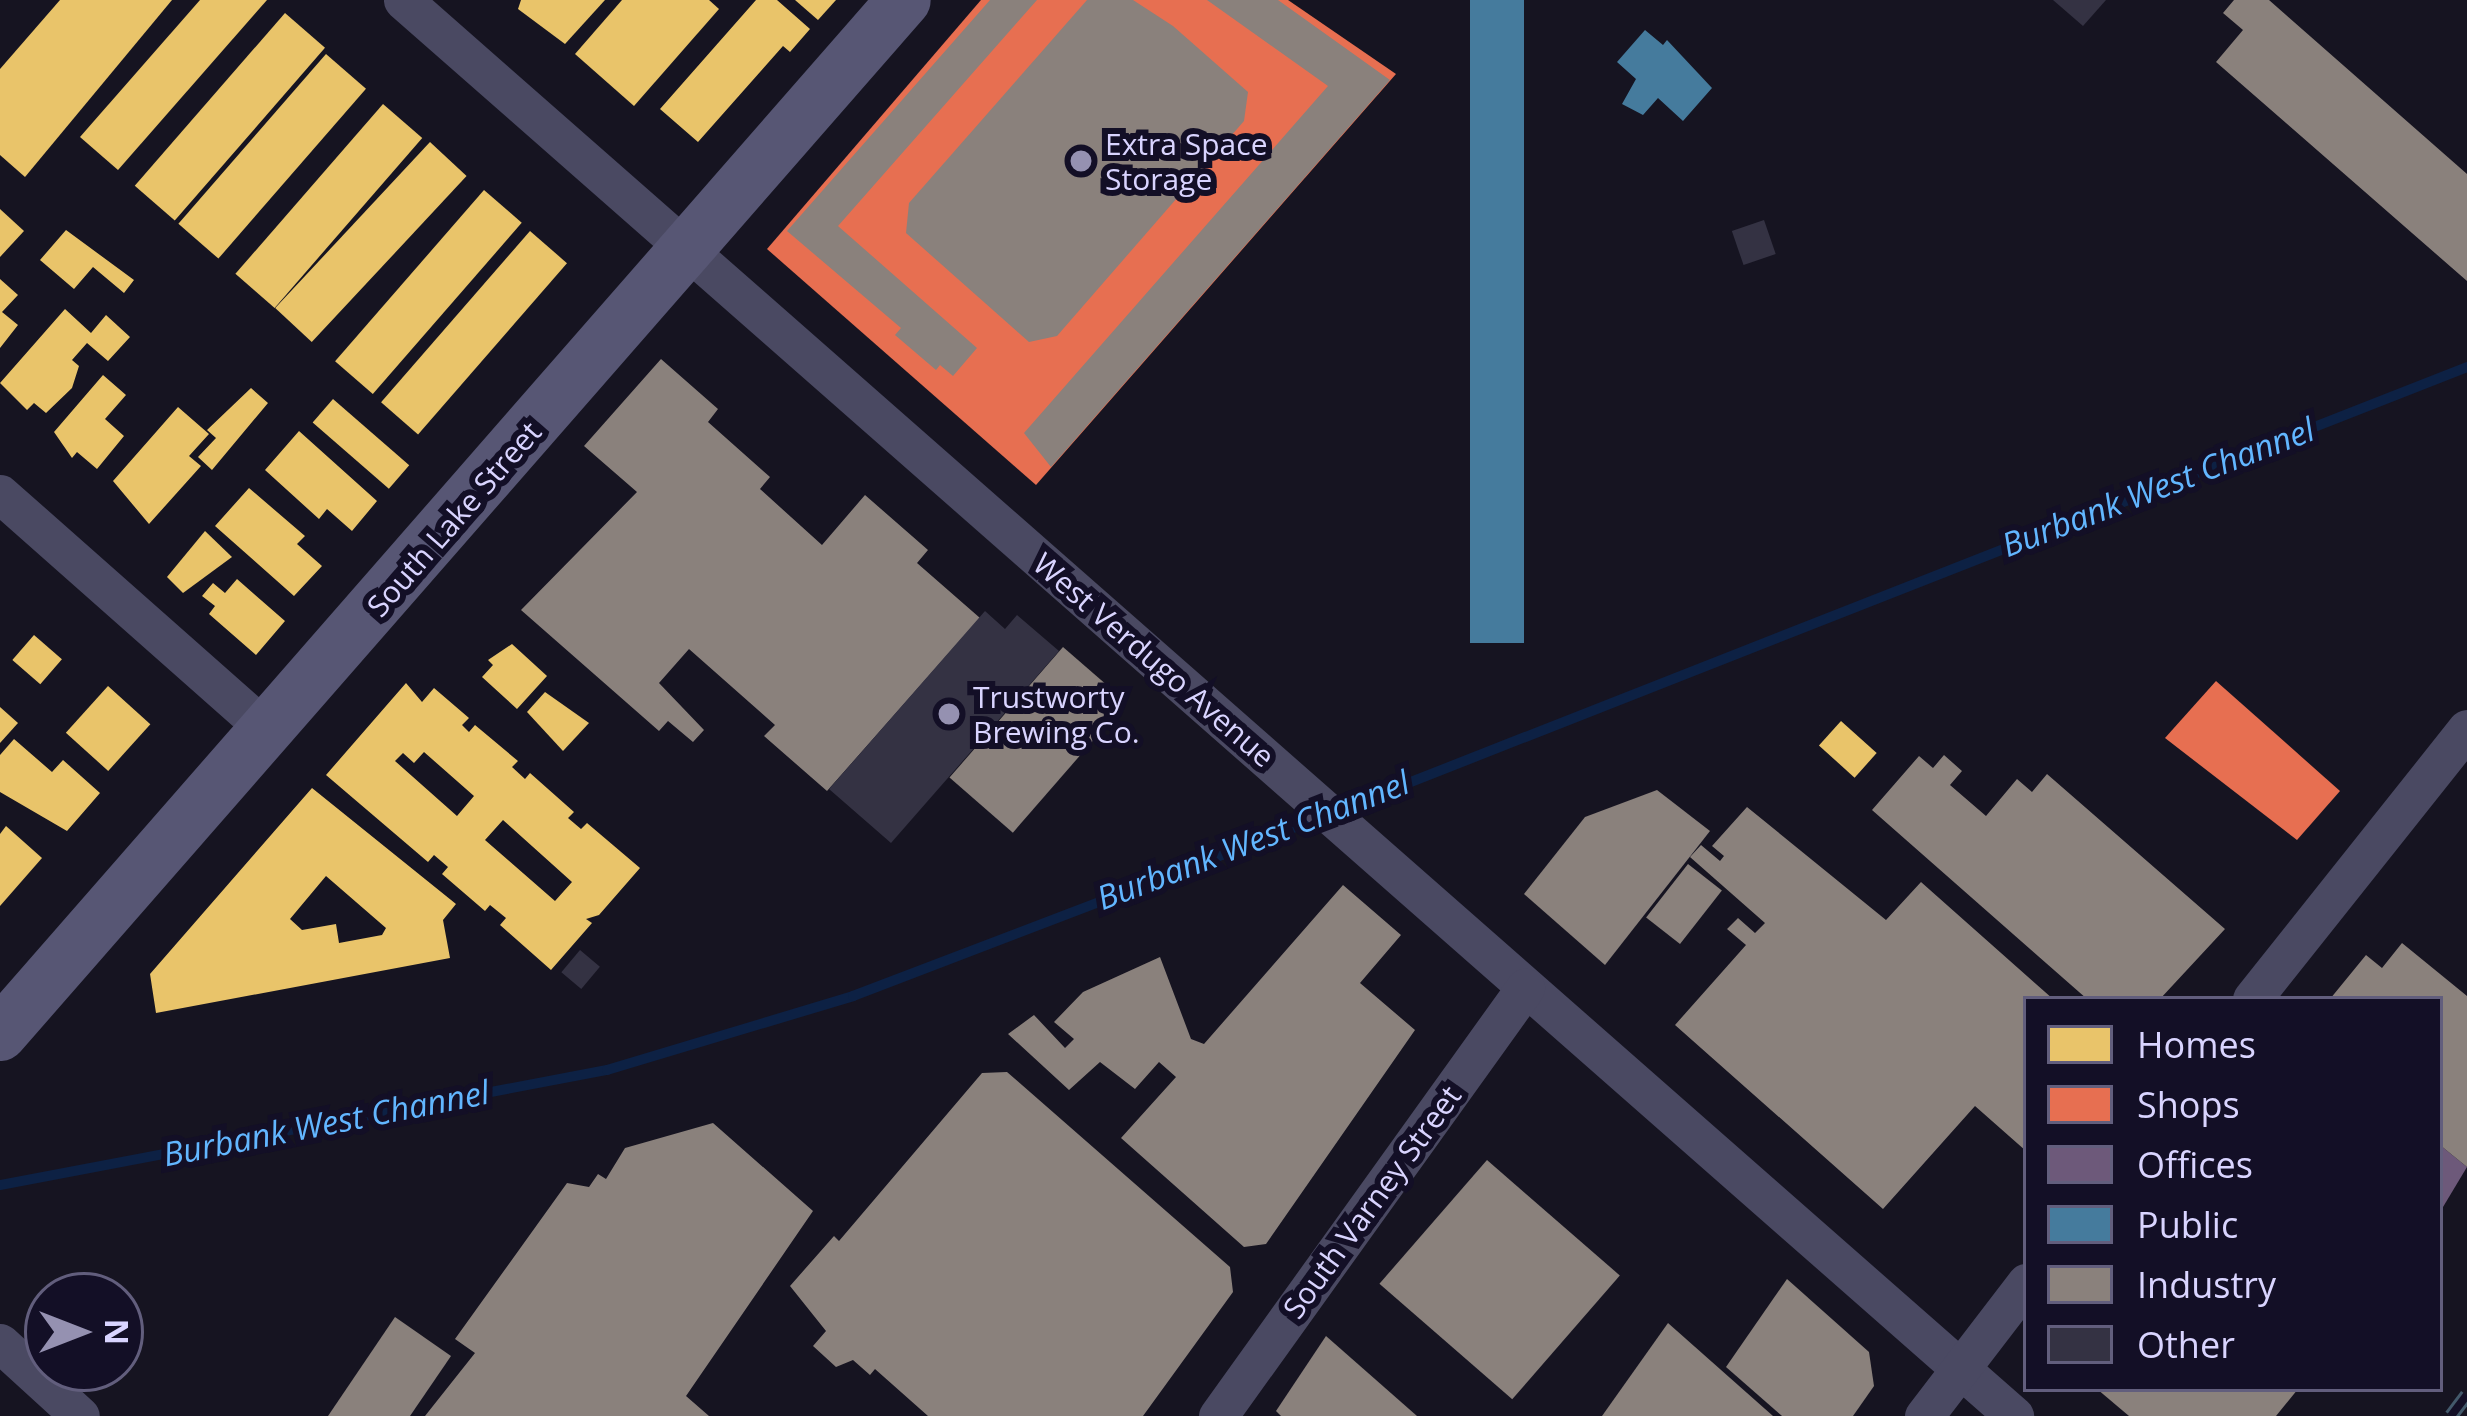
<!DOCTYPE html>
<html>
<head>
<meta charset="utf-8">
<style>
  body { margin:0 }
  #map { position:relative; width:2467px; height:1416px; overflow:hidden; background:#161421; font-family:"Open Sans",sans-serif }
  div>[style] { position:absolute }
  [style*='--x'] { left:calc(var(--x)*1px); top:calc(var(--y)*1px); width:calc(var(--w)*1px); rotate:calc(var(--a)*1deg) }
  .homes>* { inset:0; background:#e9c46a; transform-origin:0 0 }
  .shops>* { inset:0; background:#e76f51 }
  .offices>* { inset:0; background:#6d597a }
  .public>* { inset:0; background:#457b9d; transform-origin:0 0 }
  .industry>* { inset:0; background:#8a817c; transform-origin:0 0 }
  .stream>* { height:10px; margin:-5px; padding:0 5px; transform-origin:5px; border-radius:5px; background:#0d2144 }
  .building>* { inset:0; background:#343243; transform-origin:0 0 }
  .street>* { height:39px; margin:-19.5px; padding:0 19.5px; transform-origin:19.5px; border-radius:19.5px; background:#4a4962 }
  .secondary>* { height:54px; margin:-27px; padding:0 27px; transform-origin:27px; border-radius:27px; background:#575674 }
  .rail>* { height:14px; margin-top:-7px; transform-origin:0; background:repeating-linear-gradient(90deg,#130f26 0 27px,#43596b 0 54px); box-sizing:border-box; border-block:3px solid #43596b }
  .dots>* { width:33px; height:33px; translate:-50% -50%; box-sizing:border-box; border:6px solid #130f26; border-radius:50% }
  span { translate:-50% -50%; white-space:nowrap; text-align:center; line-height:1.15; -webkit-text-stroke:12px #130f26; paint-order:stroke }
  .poi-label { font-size:30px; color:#d9d4ff }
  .left { translate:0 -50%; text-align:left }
  .street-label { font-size:30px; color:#d9d4ff }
  .water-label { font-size:33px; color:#62b6ff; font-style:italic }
  .legend { position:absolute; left:2023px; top:996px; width:420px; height:396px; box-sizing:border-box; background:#130f26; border:3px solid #625e7d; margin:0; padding:15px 21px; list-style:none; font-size:36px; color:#d9d4ff }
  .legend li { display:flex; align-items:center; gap:24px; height:60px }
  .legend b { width:60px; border:3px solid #625e7d }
  .north { position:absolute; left:24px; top:1272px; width:120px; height:120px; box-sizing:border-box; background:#130f26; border:3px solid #625e7d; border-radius:50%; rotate:90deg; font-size:33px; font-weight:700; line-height:48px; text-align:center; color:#d9d4ff }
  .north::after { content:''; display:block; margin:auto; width:42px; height:54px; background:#9591b1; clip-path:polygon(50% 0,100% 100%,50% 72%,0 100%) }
</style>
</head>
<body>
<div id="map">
  <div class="homes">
    <div style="clip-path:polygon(60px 0,172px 0,25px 177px,0 155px,0 69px)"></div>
    <div style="clip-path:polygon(200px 0,267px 0,118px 170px,80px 137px)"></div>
    <div style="clip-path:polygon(521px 0,605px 0,565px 44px,518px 9px)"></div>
    <div style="clip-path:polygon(622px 0,709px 0,719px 9px,634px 106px,575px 54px)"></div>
    <div style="clip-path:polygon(756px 0,777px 0,810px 29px,790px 52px,783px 46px,698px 142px,660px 109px)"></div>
    <div style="clip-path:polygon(795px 0,836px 0,818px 20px)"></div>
    <div style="left:285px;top:13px;width:53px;height:229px;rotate:41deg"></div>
    <div style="left:326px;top:54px;width:53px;height:225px;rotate:41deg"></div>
    <div style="left:383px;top:104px;width:52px;height:225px;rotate:41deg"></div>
    <div style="left:430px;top:142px;width:50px;height:227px;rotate:43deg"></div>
    <div style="left:484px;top:190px;width:50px;height:227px;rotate:41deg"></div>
    <div style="clip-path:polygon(0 209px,24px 231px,0 257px)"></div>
    <div style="clip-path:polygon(66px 230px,134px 280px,124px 293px,93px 267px,74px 289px,40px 260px)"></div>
    <div style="left:530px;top:231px;width:49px;height:227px;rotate:41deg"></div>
    <div style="clip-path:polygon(0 279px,18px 295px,2px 312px,18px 325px,0 348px)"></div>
    <div style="clip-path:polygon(65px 309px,91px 333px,106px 315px,130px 337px,108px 361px,87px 343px,72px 360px,79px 366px,72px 388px,46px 413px,34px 403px,27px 410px,0 383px)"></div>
    <div style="clip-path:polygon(103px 375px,126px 395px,105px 419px,124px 436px,97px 469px,77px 452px,72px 458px,54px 432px)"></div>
    <div style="clip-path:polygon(251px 388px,268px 403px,212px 470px,198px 457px,216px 438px,207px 430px)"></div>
    <div style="left:333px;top:399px;width:101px;height:31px;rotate:41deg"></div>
    <div style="clip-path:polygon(178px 407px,209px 434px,189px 456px,201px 466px,149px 524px,113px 481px)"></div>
    <div style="clip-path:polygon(299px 431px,377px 501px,352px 531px,327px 509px,319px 519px,265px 470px)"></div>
    <div style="clip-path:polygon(249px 488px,305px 536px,297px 544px,322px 566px,294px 596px,215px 526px)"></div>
    <div style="clip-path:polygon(205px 531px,232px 557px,183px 593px,167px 577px)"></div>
    <div style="clip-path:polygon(237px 579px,285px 621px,256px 655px,209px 614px,215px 606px,202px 596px,213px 583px,225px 593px)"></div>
    <div style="left:34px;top:635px;width:37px;height:33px;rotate:41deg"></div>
    <div style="clip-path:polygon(512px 644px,547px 676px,517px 709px,482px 677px,493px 665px,488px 660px)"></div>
    <div style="clip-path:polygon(evenodd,406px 683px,422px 702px,434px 688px,469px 718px,462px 725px,469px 732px,475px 725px,518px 761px,512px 767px,525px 779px,530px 773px,574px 812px,568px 818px,581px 829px,587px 823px,640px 868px,599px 915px,586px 919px,592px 923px,551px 970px,500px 925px,506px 918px,490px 905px,485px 911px,442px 874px,448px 867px,434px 855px,428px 862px,326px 775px,406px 683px,424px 752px,474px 796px,457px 816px,395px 761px,403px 753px,414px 763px,424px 752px,406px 683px,503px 820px,572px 882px,555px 901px,485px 840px,503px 820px)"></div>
    <div style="left:108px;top:686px;width:57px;height:63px;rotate:42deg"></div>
    <div style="clip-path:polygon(545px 692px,589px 723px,563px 751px,527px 712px)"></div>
    <div style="clip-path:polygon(0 707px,18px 723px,0 743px)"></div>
    <div style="left:1841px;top:721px;width:48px;height:33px;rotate:42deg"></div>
    <div style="clip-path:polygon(14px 739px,52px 772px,63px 760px,100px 793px,67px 831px,0 792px,0 755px)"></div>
    <div style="clip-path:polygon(evenodd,312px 788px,456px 904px,443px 920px,450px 958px,156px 1013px,150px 974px,312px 788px,326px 876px,386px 928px,382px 935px,339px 943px,336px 924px,302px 930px,290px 919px,326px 876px)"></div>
    <div style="clip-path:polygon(6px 826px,42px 858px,0 906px,0 834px)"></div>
  </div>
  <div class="shops">
    <div style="clip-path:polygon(981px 0,1288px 0,1396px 74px,1036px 485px,767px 249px)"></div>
    <div style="clip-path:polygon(2216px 681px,2340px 791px,2297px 840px,2165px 738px)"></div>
  </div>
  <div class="offices">
    <div style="clip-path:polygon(2440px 1145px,2467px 1167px,2440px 1212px)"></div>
  </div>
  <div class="public">
    <div style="left:1470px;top:0;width:54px;height:643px"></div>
    <div style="clip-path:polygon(1645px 30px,1663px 45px,1667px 40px,1712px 88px,1683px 121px,1658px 98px,1643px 115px,1622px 104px,1636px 79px,1617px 62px)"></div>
  </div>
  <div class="industry">
    <div style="clip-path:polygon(990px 0,1037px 0,838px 226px,977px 348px,953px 376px,940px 365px,936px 370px,895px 335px,901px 328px,787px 231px)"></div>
    <div style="clip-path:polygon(1087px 0,1133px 0,1173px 26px,1248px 92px,1244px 121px,1057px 336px,1029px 342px,906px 233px,909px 203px)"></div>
    <div style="clip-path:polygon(1207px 0,1278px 0,1390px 80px,1051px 467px,1024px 433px,1328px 86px)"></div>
    <div style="clip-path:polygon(2234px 0,2269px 0,2467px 174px,2467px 281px,2216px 62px,2243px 30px,2223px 13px)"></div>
    <div style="clip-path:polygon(661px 359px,718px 409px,708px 422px,770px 477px,760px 489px,822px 545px,865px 495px,928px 550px,917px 563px,980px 618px,827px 791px,764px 736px,775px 725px,689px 649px,659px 683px,704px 730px,693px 742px,668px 721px,659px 731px,521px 610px,637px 492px,584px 446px)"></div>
    <div style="left:1063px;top:647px;width:84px;height:173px;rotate:41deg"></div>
    <div style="clip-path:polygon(1944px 755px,1962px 771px,1950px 785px,1986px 816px,2017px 779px,2032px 792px,2047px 774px,2225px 929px,2160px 999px,2087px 999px,1872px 810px,1919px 756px,1933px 768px)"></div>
    <div style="clip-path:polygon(1657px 790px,1710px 831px,1605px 965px,1524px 894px,1585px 817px)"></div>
    <div style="clip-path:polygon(1747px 807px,1886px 920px,1921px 882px,2053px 999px,2026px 999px,2026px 1151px,1975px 1106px,1883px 1209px,1675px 1025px,1746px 945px,1727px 929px,1738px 918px,1755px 933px,1765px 923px,1690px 857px,1701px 845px,1720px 861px,1724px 856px,1712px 846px)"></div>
    <div style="left:1688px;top:864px;width:43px;height:68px;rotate:38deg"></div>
    <div style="clip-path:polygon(1343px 885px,1401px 935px,1360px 983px,1415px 1030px,1266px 1244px,1244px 1247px,1121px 1138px,1176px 1077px,1159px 1062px,1135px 1089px,1100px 1062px,1069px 1090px,1008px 1034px,1034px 1015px,1065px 1048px,1074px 1039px,1054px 1022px,1083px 992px,1160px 957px,1191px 1039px,1204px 1044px)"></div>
    <div style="clip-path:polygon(2402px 943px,2467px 996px,2467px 1167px,2440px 1145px,2440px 999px,2330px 999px,2366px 955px,2382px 968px)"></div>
    <div style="clip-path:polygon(1007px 1072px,1230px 1267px,1233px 1292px,1143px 1416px,928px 1416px,875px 1369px,870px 1375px,853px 1360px,836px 1367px,813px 1346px,826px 1331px,790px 1286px,834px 1236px,839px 1241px,982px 1073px)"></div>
    <div style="clip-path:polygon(713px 1123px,813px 1211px,686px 1396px,709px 1416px,425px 1416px,475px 1353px,455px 1339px,567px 1183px,589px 1187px,598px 1174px,606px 1179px,625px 1148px)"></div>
    <div style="left:1487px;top:1160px;width:176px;height:164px;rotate:41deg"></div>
    <div style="clip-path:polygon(1787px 1279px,1869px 1352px,1874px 1386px,1853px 1416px,1782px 1416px,1726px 1367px)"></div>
    <div style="clip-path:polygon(395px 1317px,451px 1356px,410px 1416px,328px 1416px)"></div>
    <div style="clip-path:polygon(1668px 1323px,1773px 1416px,1602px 1416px)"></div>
    <div style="clip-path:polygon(1326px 1336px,1417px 1416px,1281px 1416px,1276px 1411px)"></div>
    <div style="clip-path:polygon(2097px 1389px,2298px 1389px,2276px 1416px,2129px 1416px)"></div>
  </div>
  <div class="stream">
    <div style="--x:1337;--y:811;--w:1214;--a:-21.45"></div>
    <div style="--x:0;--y:1185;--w:618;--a:-10.73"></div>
    <div style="--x:607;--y:1070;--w:257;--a:-16.7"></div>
    <div style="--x:853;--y:996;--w:499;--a:-20.9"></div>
  </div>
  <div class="building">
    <div style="clip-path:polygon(2053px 0,2106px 0,2083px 26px)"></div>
    <div style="left:1764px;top:220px;width:36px;height:34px;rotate:71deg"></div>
    <div style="clip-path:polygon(985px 611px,1005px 629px,1017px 615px,1059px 651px,891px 843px,829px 789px)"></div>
    <div style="left:580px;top:950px;width:26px;height:29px;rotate:40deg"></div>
  </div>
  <div class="street">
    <div style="--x:403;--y:0;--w:2145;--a:41.31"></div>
    <div style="--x:0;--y:494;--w:358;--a:41.5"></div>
    <div style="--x:2252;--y:999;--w:345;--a:-51.5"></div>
    <div style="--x:0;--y:1343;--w:108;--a:42.4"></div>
    <div style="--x:1218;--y:1416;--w:527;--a:-54.35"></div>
    <div style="--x:1924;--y:1416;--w:168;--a:-52.5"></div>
  </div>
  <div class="secondary">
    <div style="--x:0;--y:1034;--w:1373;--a:-48.84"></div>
  </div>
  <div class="rail">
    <div style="--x:2451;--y:1416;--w:26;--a:-53"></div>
  </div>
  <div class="dots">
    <div style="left:1081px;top:161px;background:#9591b1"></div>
    <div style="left:949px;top:714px;background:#9591b1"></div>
  </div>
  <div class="poi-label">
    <span class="left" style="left:1105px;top:161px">Extra Space<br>Storage</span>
    <span class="left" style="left:973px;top:714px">Trustworty<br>Brewing Co.</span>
  </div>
  <div class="street-label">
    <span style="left:454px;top:519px;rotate:-49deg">South Lake Street</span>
    <span style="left:1154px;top:660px;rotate:41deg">West Verdugo Avenue</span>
    <span style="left:1372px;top:1202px;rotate:-54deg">South Varney Street</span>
  </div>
  <div class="water-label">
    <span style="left:2158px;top:487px;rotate:-21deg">Burbank West Channel</span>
    <span style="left:1253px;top:840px;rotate:-21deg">Burbank West Channel</span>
    <span style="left:326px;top:1123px;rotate:-11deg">Burbank West Channel</span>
  </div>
  <ul class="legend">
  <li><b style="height:33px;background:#e9c46a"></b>Homes</li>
  <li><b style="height:33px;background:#e76f51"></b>Shops</li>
  <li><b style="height:33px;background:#6d597a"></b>Offices</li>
  <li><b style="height:33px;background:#457b9d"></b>Public</li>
  <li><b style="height:33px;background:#8a817c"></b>Industry</li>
  <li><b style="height:33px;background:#343243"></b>Other</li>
  </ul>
  <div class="north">N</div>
</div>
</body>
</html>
